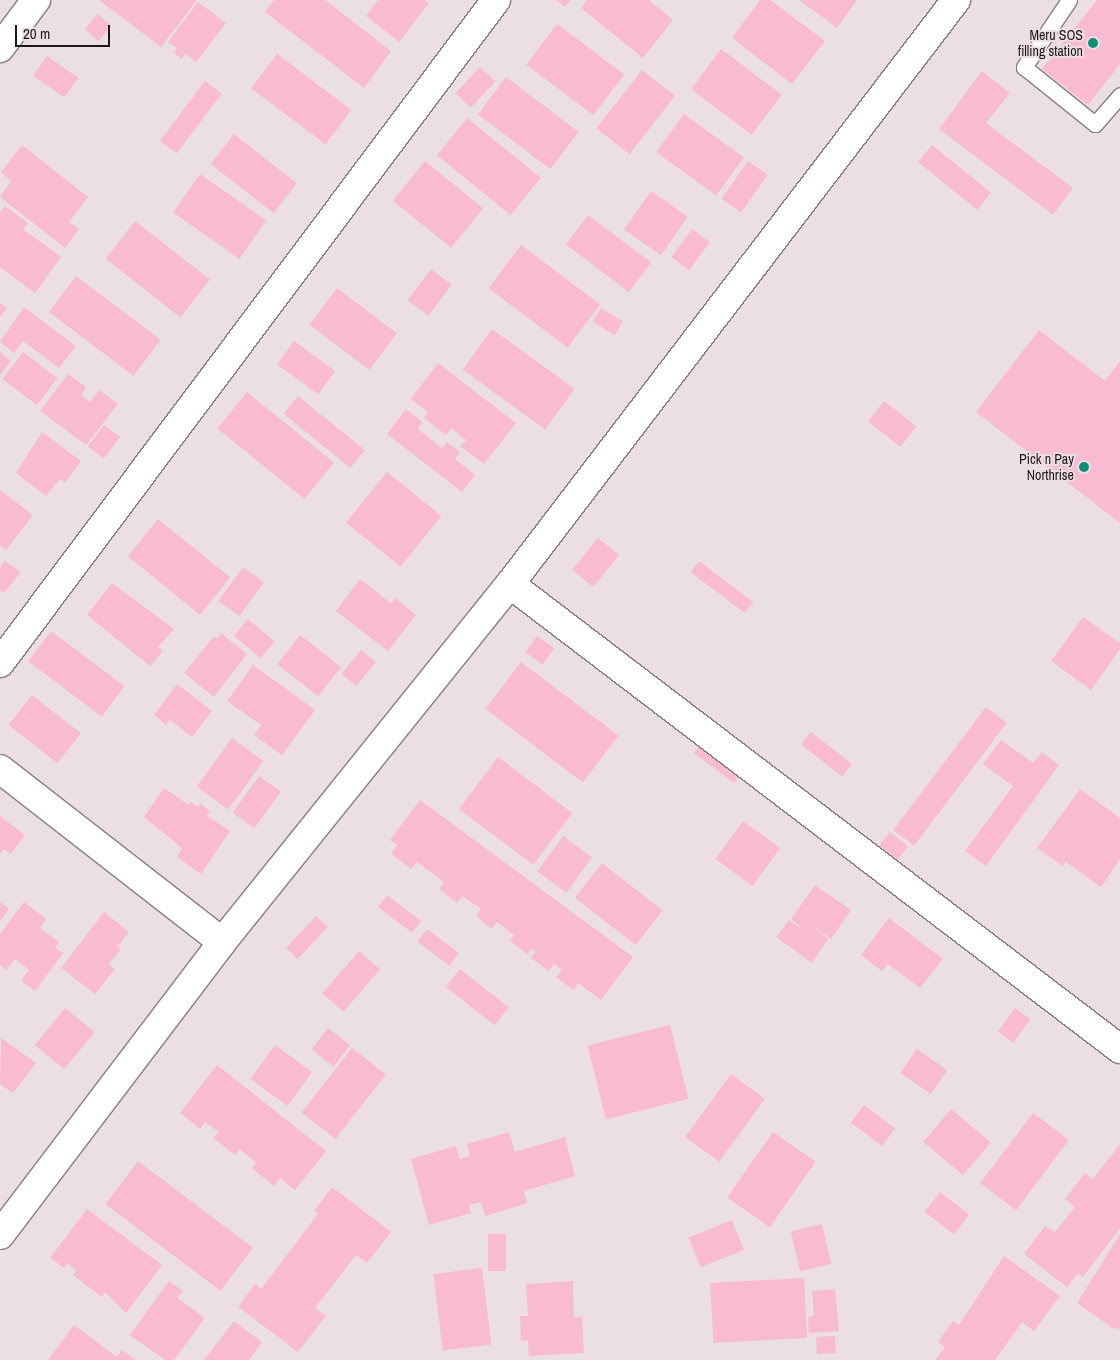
<!DOCTYPE html>
<html>
<head>
<meta charset="utf-8">
<style>
  body { margin:0 }
  #map { position:relative; width:1120px; height:1360px; overflow:hidden; background:#ebdfe3; font-family:"Archivo Narrow",sans-serif }
  div>[style] { position:absolute }
  [style*='--x'] { left:calc(var(--x)*1px); top:calc(var(--y)*1px); width:calc(var(--w)*1px); rotate:calc(var(--a)*1deg) }
  .building>* { inset:0; background:#f9bbd1; transform-origin:0 0 }
  .roads { filter:drop-shadow(1px 0 #897e81) drop-shadow(-1px 0 #897e81) drop-shadow(0 1px #897e81) drop-shadow(0 -1px #897e81) }
  .lane>* { height:15px; margin:-7.5px; padding:0 7.5px; transform-origin:7.5px; border-radius:7.5px; background:#fff }
  .street>* { height:28px; margin:-14px; padding:0 14px; transform-origin:14px; border-radius:14px; background:#fff }
  .dots>* { width:14px; height:14px; translate:-50% -50%; box-sizing:border-box; border:2px solid #ebdfe3; border-radius:50% }
  span { translate:-50% -50%; white-space:nowrap; text-align:center; line-height:1.15; -webkit-text-stroke:4px #ebdfe3; paint-order:stroke }
  .poi-label { font-size:14px; color:#1c1819 }
  .right { translate:-100% -50%; text-align:right }
  .scale { position:absolute; left:15px; top:25px; width:95px; height:22px; box-sizing:border-box; border:2px solid #1c1819; border-top:0; padding-left:6px; font-size:15px; line-height:18px; white-space:nowrap; color:#1c1819; -webkit-text-stroke:4px #ebdfe3; paint-order:stroke }
</style>
</head>
<body>
<div id="map">
  <div class="building">
    <div style="clip-path:polygon(99px 0,197px 0,161px 47px)"></div>
    <div style="clip-path:polygon(274px 0,325px 0,391px 51px,364px 88px,265px 12px)"></div>
    <div style="clip-path:polygon(378px 0,425px 0,429px 3px,399px 42px,366px 16px)"></div>
    <div style="clip-path:polygon(556px 0,571px 0,565px 7px)"></div>
    <div style="clip-path:polygon(587px 0,649px 0,673px 20px,643px 58px,581px 8px)"></div>
    <div style="clip-path:polygon(760px 0,770px 0,825px 41px,792px 84px,732px 38px)"></div>
    <div style="clip-path:polygon(799px 0,857px 0,837px 28px)"></div>
    <div style="clip-path:polygon(1097px 0,1120px 0,1120px 64px,1088px 105px,1042px 69px)"></div>
    <div style="clip-path:polygon(198px 2px,226px 23px,196px 62px,185px 54px,182px 59px,174px 53px,177px 48px,168px 42px)"></div>
    <div style="left:98px;top:14px;width:18px;height:20px;rotate:41deg"></div>
    <div style="left:557px;top:24px;width:84px;height:51px;rotate:37deg"></div>
    <div style="left:721px;top:49px;width:76px;height:50px;rotate:37deg"></div>
    <div style="left:277px;top:54px;width:93px;height:43px;rotate:37deg"></div>
    <div style="left:47px;top:56px;width:38px;height:24px;rotate:35deg"></div>
    <div style="left:480px;top:67px;width:21px;height:36px;rotate:43deg"></div>
    <div style="left:642px;top:70px;width:42px;height:74px;rotate:38deg"></div>
    <div style="clip-path:polygon(982px 71px,1010px 93px,986px 123px,1073px 188px,1053px 215px,939px 129px)"></div>
    <div style="left:506px;top:77px;width:91px;height:47px;rotate:37deg"></div>
    <div style="left:205px;top:81px;width:21px;height:75px;rotate:37deg"></div>
    <div style="left:684px;top:114px;width:74px;height:47px;rotate:36deg"></div>
    <div style="left:467px;top:118px;width:95px;height:48px;rotate:39deg"></div>
    <div style="left:234px;top:134px;width:80px;height:38px;rotate:38deg"></div>
    <div style="clip-path:polygon(22px 145px,88px 197px,69px 222px,79px 229px,65px 248px,0 197px,11px 181px,1px 172px)"></div>
    <div style="left:932px;top:145px;width:76px;height:22px;rotate:39deg"></div>
    <div style="left:425px;top:161px;width:75px;height:51px;rotate:39deg"></div>
    <div style="left:748px;top:161px;width:24px;height:46px;rotate:35deg"></div>
    <div style="left:200px;top:174px;width:81px;height:47px;rotate:35deg"></div>
    <div style="left:651px;top:191px;width:45px;height:47px;rotate:35deg"></div>
    <div style="clip-path:polygon(5px 206px,28px 223px,23px 229px,61px 257px,35px 293px,0 267px,0 212px)"></div>
    <div style="left:588px;top:215px;width:79px;height:37px;rotate:37deg"></div>
    <div style="left:135px;top:221px;width:95px;height:48px;rotate:38deg"></div>
    <div style="left:692px;top:229px;width:22px;height:35px;rotate:36deg"></div>
    <div style="left:521px;top:245px;width:99px;height:54px;rotate:37deg"></div>
    <div style="left:431px;top:269px;width:26px;height:39px;rotate:37deg"></div>
    <div style="left:76px;top:276px;width:106px;height:45px;rotate:37deg"></div>
    <div style="left:337px;top:288px;width:75px;height:46px;rotate:37deg"></div>
    <div style="clip-path:polygon(0 303px,7px 308px,0 317px)"></div>
    <div style="clip-path:polygon(24px 307px,76px 346px,59px 368px,23px 341px,14px 353px,0 342px)"></div>
    <div style="left:601px;top:308px;width:26px;height:16px;rotate:32deg"></div>
    <div style="left:492px;top:329px;width:102px;height:50px;rotate:36deg"></div>
    <div style="clip-path:polygon(1039px 330px,1105px 381px,1120px 361px,1120px 523px,976px 412px)"></div>
    <div style="left:294px;top:341px;width:51px;height:29px;rotate:36deg"></div>
    <div style="clip-path:polygon(0 352px,11px 361px,0 375px)"></div>
    <div style="left:23px;top:352px;width:43px;height:34px;rotate:37deg"></div>
    <div style="clip-path:polygon(438px 363px,516px 423px,484px 464px,460px 446px,466px 440px,451px 428px,446px 435px,424px 418px,428px 412px,411px 399px)"></div>
    <div style="clip-path:polygon(68px 374px,86px 387px,81px 395px,90px 402px,99px 390px,118px 404px,86px 445px,40px 411px)"></div>
    <div style="left:247px;top:392px;width:112px;height:47px;rotate:39deg"></div>
    <div style="left:298px;top:396px;width:86px;height:23px;rotate:39deg"></div>
    <div style="left:884px;top:401px;width:41px;height:26px;rotate:38deg"></div>
    <div style="clip-path:polygon(406px 409px,422px 422px,418px 429px,442px 448px,447px 442px,460px 452px,455px 459px,475px 475px,462px 492px,387px 434px)"></div>
    <div style="left:104px;top:425px;width:20px;height:27px;rotate:37deg"></div>
    <div style="clip-path:polygon(42px 432px,81px 461px,65px 483px,60px 479px,46px 496px,16px 473px)"></div>
    <div style="left:387px;top:472px;width:70px;height:65px;rotate:39deg"></div>
    <div style="clip-path:polygon(0 490px,33px 515px,6px 550px,0 545px)"></div>
    <div style="left:158px;top:519px;width:93px;height:48px;rotate:39deg"></div>
    <div style="left:598px;top:538px;width:27px;height:41px;rotate:39deg"></div>
    <div style="clip-path:polygon(5px 561px,21px 572px,4px 593px,0 590px,0 568px)"></div>
    <div style="left:699px;top:561px;width:68px;height:14px;rotate:37deg"></div>
    <div style="left:243px;top:567px;width:26px;height:42px;rotate:36deg"></div>
    <div style="clip-path:polygon(360px 579px,391px 603px,395px 598px,416px 615px,388px 651px,336px 611px)"></div>
    <div style="clip-path:polygon(112px 583px,174px 629px,158px 647px,163px 651px,150px 666px,87px 615px)"></div>
    <div style="clip-path:polygon(1083px 617px,1120px 643px,1120px 649px,1091px 690px,1051px 661px)"></div>
    <div style="left:248px;top:619px;width:35px;height:22px;rotate:40deg"></div>
    <div style="left:51px;top:631px;width:92px;height:38px;rotate:37deg"></div>
    <div style="clip-path:polygon(221px 633px,247px 654px,214px 697px,184px 673px,214px 636px,217px 639px)"></div>
    <div style="left:300px;top:635px;width:52px;height:37px;rotate:38deg"></div>
    <div style="left:537px;top:636px;width:21px;height:20px;rotate:35deg"></div>
    <div style="left:361px;top:650px;width:19px;height:31px;rotate:39deg"></div>
    <div style="left:521px;top:662px;width:122px;height:59px;rotate:37deg"></div>
    <div style="clip-path:polygon(253px 665px,315px 710px,282px 755px,254px 735px,261px 725px,227px 701px)"></div>
    <div style="clip-path:polygon(177px 684px,212px 711px,192px 737px,170px 720px,166px 725px,154px 715px)"></div>
    <div style="left:32px;top:695px;width:62px;height:38px;rotate:38deg"></div>
    <div style="left:986px;top:707px;width:26px;height:154px;rotate:37deg"></div>
    <div style="left:811px;top:732px;width:52px;height:16px;rotate:38deg"></div>
    <div style="left:232px;top:738px;width:39px;height:60px;rotate:36deg"></div>
    <div style="clip-path:polygon(1001px 740px,1033px 763px,1042px 752px,1059px 765px,986px 866px,965px 851px,1013px 786px,983px 764px)"></div>
    <div style="left:703px;top:741px;width:50px;height:15px;rotate:37deg"></div>
    <div style="left:498px;top:757px;width:93px;height:65px;rotate:37deg"></div>
    <div style="left:259px;top:776px;width:27px;height:45px;rotate:36deg"></div>
    <div style="clip-path:polygon(164px 788px,189px 805px,191px 802px,198px 807px,200px 803px,210px 811px,207px 816px,230px 831px,201px 874px,177px 857px,182px 848px,144px 817px)"></div>
    <div style="clip-path:polygon(1080px 789px,1120px 818px,1120px 859px,1101px 887px,1066px 862px,1063px 866px,1037px 848px)"></div>
    <div style="clip-path:polygon(420px 800px,633px 957px,601px 1000px,578px 983px,574px 990px,556px 977px,562px 970px,554px 964px,549px 971px,531px 958px,535px 952px,531px 949px,527px 954px,510px 941px,514px 935px,497px 922px,492px 929px,476px 916px,481px 909px,462px 896px,457px 903px,439px 889px,444px 882px,417px 862px,411px 869px,391px 854px,397px 845px,390px 840px)"></div>
    <div style="clip-path:polygon(0 816px,25px 835px,11px 854px,4px 849px,0 854px)"></div>
    <div style="left:743px;top:821px;width:46px;height:47px;rotate:36deg"></div>
    <div style="left:890px;top:832px;width:23px;height:17px;rotate:38deg"></div>
    <div style="left:563px;top:836px;width:36px;height:44px;rotate:36deg"></div>
    <div style="left:602px;top:863px;width:77px;height:44px;rotate:38deg"></div>
    <div style="clip-path:polygon(815px 885px,851px 910px,831px 939px,810px 925px,828px 939px,812px 963px,776px 937px,789px 920px,806px 931px,791px 919px)"></div>
    <div style="left:387px;top:895px;width:43px;height:15px;rotate:37deg"></div>
    <div style="clip-path:polygon(0 902px,9px 909px,0 921px)"></div>
    <div style="clip-path:polygon(24px 902px,46px 919px,40px 928px,59px 942px,55px 948px,63px 953px,35px 991px,21px 981px,29px 970px,15px 959px,6px 970px,0 965px,0 934px)"></div>
    <div style="clip-path:polygon(104px 912px,129px 932px,118px 946px,121px 949px,109px 964px,115px 969px,95px 994px,61px 968px)"></div>
    <div style="left:316px;top:916px;width:16px;height:44px;rotate:43deg"></div>
    <div style="clip-path:polygon(889px 918px,943px 959px,920px 988px,888px 964px,882px 971px,861px 955px)"></div>
    <div style="left:427px;top:929px;width:40px;height:16px;rotate:37deg"></div>
    <div style="left:359px;top:951px;width:28px;height:56px;rotate:41deg"></div>
    <div style="left:460px;top:969px;width:62px;height:23px;rotate:38deg"></div>
    <div style="left:65px;top:1008px;width:38px;height:48px;rotate:39deg"></div>
    <div style="left:1015px;top:1008px;width:19px;height:29px;rotate:36deg"></div>
    <div style="left:670px;top:1025px;width:76px;height:85px;rotate:76deg"></div>
    <div style="left:328px;top:1028px;width:28px;height:27px;rotate:38deg"></div>
    <div style="clip-path:polygon(1px 1038px,36px 1063px,13px 1093px,0 1084px)"></div>
    <div style="left:275px;top:1045px;width:46px;height:42px;rotate:36deg"></div>
    <div style="left:352px;top:1048px;width:43px;height:82px;rotate:38deg"></div>
    <div style="left:917px;top:1049px;width:37px;height:29px;rotate:35deg"></div>
    <div style="clip-path:polygon(217px 1065px,326px 1151px,295px 1190px,280px 1178px,274px 1186px,252px 1168px,256px 1163px,240px 1149px,235px 1155px,213px 1138px,219px 1132px,205px 1122px,200px 1129px,180px 1113px)"></div>
    <div style="left:731px;top:1074px;width:42px;height:78px;rotate:36deg"></div>
    <div style="left:864px;top:1105px;width:39px;height:22px;rotate:37deg"></div>
    <div style="left:951px;top:1109px;width:52px;height:43px;rotate:40deg"></div>
    <div style="left:1033px;top:1113px;width:45px;height:88px;rotate:37deg"></div>
    <div style="clip-path:polygon(509px 1132px,515px 1152px,565px 1137px,575px 1176px,524px 1191px,527px 1203px,485px 1216px,481px 1202px,469px 1205px,471px 1213px,429px 1225px,411px 1159px,456px 1146px,460px 1159px,470px 1156px,467px 1144px)"></div>
    <div style="left:773px;top:1132px;width:52px;height:80px;rotate:35deg"></div>
    <div style="clip-path:polygon(1120px 1144px,1120px 1228px,1083px 1277px,1078px 1273px,1067px 1287px,1024px 1254px,1045px 1226px,1055px 1232px,1075px 1207px,1065px 1199px,1085px 1173px,1093px 1179px)"></div>
    <div style="left:138px;top:1161px;width:144px;height:54px;rotate:37deg"></div>
    <div style="clip-path:polygon(332px 1187px,391px 1232px,367px 1263px,356px 1255px,315px 1308px,326px 1316px,298px 1352px,238px 1307px,255px 1284px,261px 1289px,318px 1214px,314px 1211px)"></div>
    <div style="left:940px;top:1192px;width:37px;height:25px;rotate:38deg"></div>
    <div style="clip-path:polygon(87px 1209px,162px 1265px,126px 1313px,105px 1292px,102px 1297px,73px 1275px,77px 1271px,67px 1263px,64px 1268px,50px 1258px)"></div>
    <div style="left:732px;top:1220px;width:32px;height:47px;rotate:68deg"></div>
    <div style="left:822px;top:1224px;width:41px;height:32px;rotate:77deg"></div>
    <div style="left:506px;top:1234px;width:37px;height:18px;rotate:90deg"></div>
    <div style="clip-path:polygon(1120px 1234px,1120px 1330px,1116px 1327px,1114px 1329px,1077px 1303px)"></div>
    <div style="clip-path:polygon(1004px 1256px,1060px 1296px,1034px 1331px,1022px 1322px,995px 1360px,935px 1360px,945px 1347px,938px 1342px,953px 1321px,959px 1325px)"></div>
    <div style="left:482px;top:1268px;width:77px;height:49px;rotate:83deg"></div>
    <div style="left:804px;top:1278px;width:60px;height:94px;rotate:87deg"></div>
    <div style="clip-path:polygon(169px 1281px,183px 1291px,177px 1298px,205px 1318px,174px 1360px,165px 1360px,130px 1335px)"></div>
    <div style="clip-path:polygon(573px 1281px,574px 1317px,582px 1317px,584px 1353px,529px 1356px,528px 1340px,521px 1341px,520px 1316px,528px 1316px,526px 1284px)"></div>
    <div style="clip-path:polygon(835px 1289px,839px 1331px,809px 1333px,808px 1317px,814px 1316px,812px 1291px)"></div>
    <div style="clip-path:polygon(234px 1321px,262px 1342px,249px 1360px,204px 1360px)"></div>
    <div style="clip-path:polygon(74px 1325px,117px 1357px,122px 1350px,136px 1360px,48px 1360px)"></div>
    <div style="left:835px;top:1336px;width:17px;height:19px;rotate:87deg"></div>
  </div>
  <div class="roads">
    <div class="lane">
      <div style="--x:1069;--y:0;--w:81;--a:123.9"></div>
      <div style="--x:1024;--y:67;--w:91;--a:38.8"></div>
      <div style="--x:1095;--y:124;--w:38;--a:-49"></div>
    </div>
    <div class="street">
      <div style="--x:0;--y:48;--w:60;--a:-53.1"></div>
      <div style="--x:510;--y:584;--w:767;--a:37.32"></div>
      <div style="--x:0;--y:663;--w:828;--a:-53.2"></div>
      <div style="--x:0;--y:769;--w:281;--a:37.9"></div>
      <div style="--x:0;--y:1235;--w:368;--a:-52.8"></div>
      <div style="--x:222;--y:942;--w:459;--a:-51.2"></div>
      <div style="--x:510;--y:584;--w:735;--a:-52.63"></div>
    </div>
  </div>
  <div class="dots">
    <div style="left:1093px;top:43px;background:#0b9077"></div>
    <div style="left:1084px;top:467px;background:#0b9077"></div>
  </div>
  <div class="poi-label">
    <span class="right" style="left:1083px;top:43px">Meru SOS<br>filling station</span>
    <span class="right" style="left:1074px;top:467px">Pick n Pay<br>Northrise</span>
  </div>
  <div class="scale">20 m</div>
</div>
</body>
</html>
